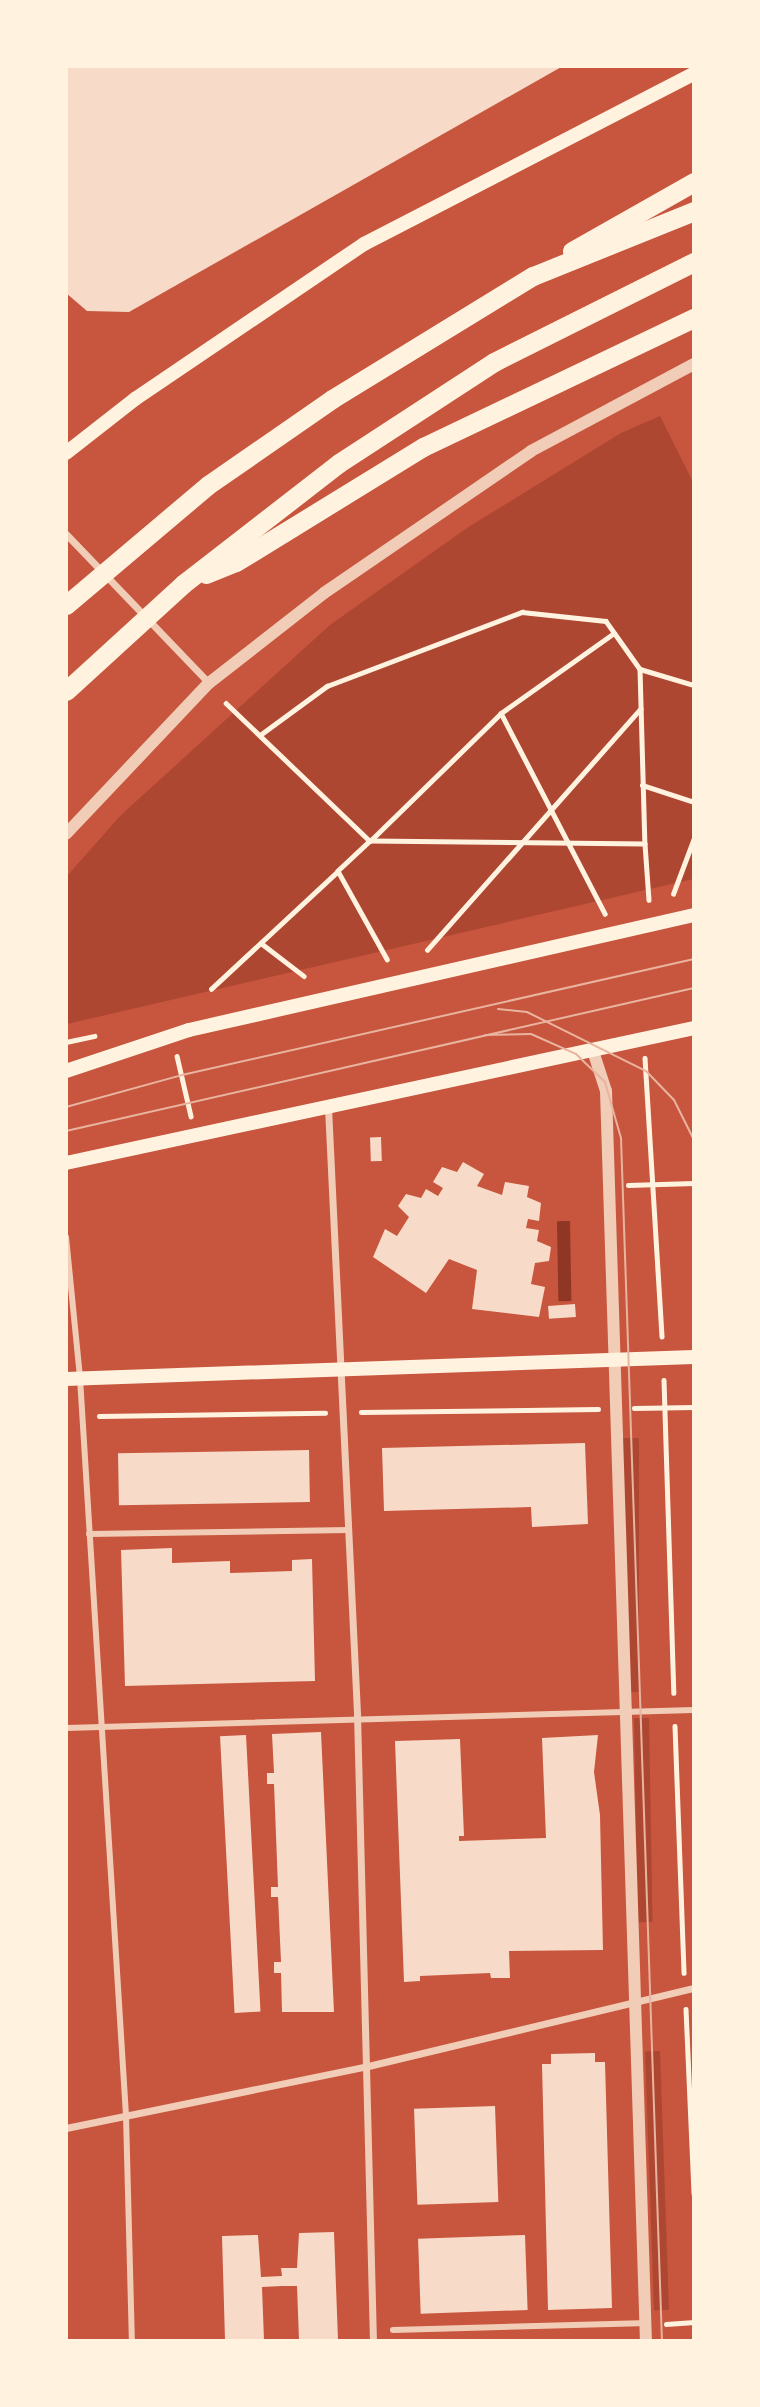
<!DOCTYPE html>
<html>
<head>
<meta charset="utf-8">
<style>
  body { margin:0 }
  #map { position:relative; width:760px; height:2407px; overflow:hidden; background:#c8553d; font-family:"PT Sans",sans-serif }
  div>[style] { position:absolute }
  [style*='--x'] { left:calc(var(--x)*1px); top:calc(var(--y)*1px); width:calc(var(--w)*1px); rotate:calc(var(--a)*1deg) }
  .green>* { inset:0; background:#ae4732; transform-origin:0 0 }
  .water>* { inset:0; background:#8f3625; transform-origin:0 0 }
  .building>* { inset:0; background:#f7dbc8; transform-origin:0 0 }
  .path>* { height:4.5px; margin:-2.25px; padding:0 2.25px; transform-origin:2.25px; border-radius:2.25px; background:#fff3e0 }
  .pedestrian>* { height:6px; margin:-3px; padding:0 3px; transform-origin:3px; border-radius:3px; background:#f1ccb7 }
  .minor>* { height:7px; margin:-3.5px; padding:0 3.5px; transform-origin:3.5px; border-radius:3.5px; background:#f1ccb7 }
  .tertiary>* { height:12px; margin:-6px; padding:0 6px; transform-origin:6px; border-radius:6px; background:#f1ccb7 }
  .secondary>* { height:14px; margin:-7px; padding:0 7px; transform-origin:7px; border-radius:7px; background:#fff3e0 }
  .trunk>* { height:19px; margin:-9.5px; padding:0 9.5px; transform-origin:9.5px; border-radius:9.5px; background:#fff3e0 }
  .tram>* { height:2px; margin:-1px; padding:0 1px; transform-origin:1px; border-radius:1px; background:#e9b49f }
  span { translate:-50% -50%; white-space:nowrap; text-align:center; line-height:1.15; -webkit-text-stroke:6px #fff3e0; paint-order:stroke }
  .frame { position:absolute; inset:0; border:68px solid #fff3e0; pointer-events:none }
</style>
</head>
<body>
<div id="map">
  <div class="green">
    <div style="clip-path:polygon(660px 416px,693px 482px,693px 879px,67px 1024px,67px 876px,121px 815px,330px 625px,467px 528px,621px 433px)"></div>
    <div style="left:623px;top:1438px;width:16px;height:254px"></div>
    <div style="left:649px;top:1718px;width:204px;height:15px;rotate:89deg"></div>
    <div style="left:660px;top:2051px;width:259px;height:15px;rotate:88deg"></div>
  </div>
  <div class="water">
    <div style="left:570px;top:1221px;width:80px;height:13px;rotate:89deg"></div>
  </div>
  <div class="building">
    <div style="clip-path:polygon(66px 66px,563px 66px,129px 312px,87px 311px,66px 293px)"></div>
    <div style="left:381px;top:1137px;width:24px;height:11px;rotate:88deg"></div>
    <div style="clip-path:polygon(463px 1162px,484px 1174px,477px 1186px,502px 1195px,505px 1182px,529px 1186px,527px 1197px,541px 1203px,539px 1221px,528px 1219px,526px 1228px,539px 1230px,537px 1241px,551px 1247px,549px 1261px,535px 1263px,531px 1284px,545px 1287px,539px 1317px,472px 1309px,477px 1270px,449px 1259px,426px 1293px,373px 1257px,385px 1229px,397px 1236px,409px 1217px,398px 1206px,406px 1194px,421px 1198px,426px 1189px,438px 1196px,443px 1188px,433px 1182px,442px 1167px,457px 1172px)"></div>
    <div style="left:575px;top:1304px;width:13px;height:27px;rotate:86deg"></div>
    <div style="clip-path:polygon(585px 1443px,588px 1524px,532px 1527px,531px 1507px,384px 1511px,382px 1448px)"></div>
    <div style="left:309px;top:1450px;width:52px;height:191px;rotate:89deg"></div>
    <div style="clip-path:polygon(172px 1548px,172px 1563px,230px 1561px,230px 1573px,292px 1571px,292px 1560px,312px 1559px,315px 1681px,125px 1686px,121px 1550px)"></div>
    <div style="clip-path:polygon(321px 1732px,334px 2012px,282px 2012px,281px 1973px,274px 1973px,274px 1962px,281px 1962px,278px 1897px,271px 1897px,271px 1887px,278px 1887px,274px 1784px,267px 1784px,267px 1773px,274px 1773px,272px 1734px)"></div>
    <div style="left:246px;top:1735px;width:277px;height:26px;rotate:87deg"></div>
    <div style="clip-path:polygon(598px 1735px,594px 1772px,600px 1815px,603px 1950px,509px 1951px,510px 1978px,491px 1978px,490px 1973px,420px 1976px,420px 1981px,404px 1982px,395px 1741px,460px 1739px,464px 1836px,459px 1836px,459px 1841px,546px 1838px,542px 1738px)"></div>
    <div style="clip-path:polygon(595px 2053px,595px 2062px,605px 2062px,612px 2308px,548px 2310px,542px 2064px,551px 2064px,551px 2054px)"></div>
    <div style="left:495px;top:2106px;width:96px;height:81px;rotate:88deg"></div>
    <div style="clip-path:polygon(334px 2232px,338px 2340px,299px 2340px,297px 2286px,282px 2286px,262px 2287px,264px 2340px,225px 2340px,222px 2236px,258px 2235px,261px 2277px,282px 2276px,281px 2268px,297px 2268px,299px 2233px)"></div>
    <div style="left:525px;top:2235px;width:75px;height:107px;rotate:88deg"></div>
  </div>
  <div class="path">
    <div style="--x:640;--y:669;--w:56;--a:16.5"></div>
    <div style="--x:226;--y:703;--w:199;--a:43.8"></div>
    <div style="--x:370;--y:841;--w:44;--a:136.8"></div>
    <div style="--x:338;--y:871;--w:101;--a:60.9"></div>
    <div style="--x:501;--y:713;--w:226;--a:62.6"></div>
    <div style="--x:260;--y:735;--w:83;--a:-36.2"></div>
    <div style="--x:327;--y:686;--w:209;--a:-20.8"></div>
    <div style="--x:522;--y:612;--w:84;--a:6.1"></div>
    <div style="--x:606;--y:621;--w:59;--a:54.7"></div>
    <div style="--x:640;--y:669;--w:175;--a:88.4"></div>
    <div style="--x:645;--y:844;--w:275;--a:-179.4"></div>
    <div style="--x:370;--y:841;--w:183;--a:-44.3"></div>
    <div style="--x:501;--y:713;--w:138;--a:-35.3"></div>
    <div style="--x:642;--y:785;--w:55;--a:18.1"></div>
    <div style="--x:645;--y:844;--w:56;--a:85.9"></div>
    <div style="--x:673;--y:894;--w:60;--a:-69.4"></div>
    <div style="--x:261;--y:943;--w:54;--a:37.5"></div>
    <div style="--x:427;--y:950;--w:322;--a:-48.5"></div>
    <div style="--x:211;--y:989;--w:173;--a:-42.9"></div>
    <div style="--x:66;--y:1042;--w:29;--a:-12"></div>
    <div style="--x:177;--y:1056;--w:62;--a:76.9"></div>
    <div style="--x:645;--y:1058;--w:279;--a:86.5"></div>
    <div style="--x:628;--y:1185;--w:66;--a:-1.7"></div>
    <div style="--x:664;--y:1380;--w:313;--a:88.2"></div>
    <div style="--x:634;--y:1408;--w:60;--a:-1"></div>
    <div style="--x:361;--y:1412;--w:237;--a:-0.7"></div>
    <div style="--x:99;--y:1416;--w:226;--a:-0.8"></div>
    <div style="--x:675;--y:1726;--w:247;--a:87.9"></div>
    <div style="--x:686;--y:2009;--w:185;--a:87.5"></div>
    <div style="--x:666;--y:2324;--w:28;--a:-4"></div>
  </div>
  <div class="pedestrian">
    <div style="--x:66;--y:1237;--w:142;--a:84.3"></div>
    <div style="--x:80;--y:1378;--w:739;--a:86.43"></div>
    <div style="--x:126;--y:2116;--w:224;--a:88.5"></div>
    <div style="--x:89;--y:1534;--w:260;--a:-0.9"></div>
    <div style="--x:66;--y:1728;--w:628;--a:-1.64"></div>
    <div style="--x:393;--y:2330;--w:246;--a:-1.6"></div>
  </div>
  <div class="minor">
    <div style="--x:66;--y:534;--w:207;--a:46.2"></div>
    <div style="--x:328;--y:1107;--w:608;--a:87.26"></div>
    <div style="--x:357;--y:1714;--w:626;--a:88.54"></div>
    <div style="--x:66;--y:2128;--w:304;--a:-11.6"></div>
    <div style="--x:364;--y:2067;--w:339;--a:-13.5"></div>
  </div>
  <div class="tertiary">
    <div style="--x:66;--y:834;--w:208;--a:-46.6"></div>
    <div style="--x:209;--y:683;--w:146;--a:-38"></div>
    <div style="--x:324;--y:593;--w:251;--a:-34.4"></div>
    <div style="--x:531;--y:451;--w:185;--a:-28.1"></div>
    <div style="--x:593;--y:1051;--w:42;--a:72"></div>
    <div style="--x:606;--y:1091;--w:1250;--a:88.17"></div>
  </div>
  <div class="secondary">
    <div style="--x:66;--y:453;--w:88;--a:-38"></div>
    <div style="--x:135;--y:399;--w:277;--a:-34.1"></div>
    <div style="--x:364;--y:244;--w:371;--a:-27.3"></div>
    <div style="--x:66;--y:1071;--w:130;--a:-18.4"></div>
    <div style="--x:189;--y:1030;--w:518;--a:-12.83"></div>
    <div style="--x:66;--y:1163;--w:642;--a:-12.13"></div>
    <div style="--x:66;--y:1379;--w:628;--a:-2.01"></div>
  </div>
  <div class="trunk">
    <div style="--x:572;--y:251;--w:140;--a:-29.5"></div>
    <div style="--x:206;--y:574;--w:32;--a:-22"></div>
    <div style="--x:236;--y:562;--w:220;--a:-31.6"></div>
    <div style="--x:423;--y:447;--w:300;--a:-25.5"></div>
    <div style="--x:66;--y:605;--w:186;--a:-40.2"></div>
    <div style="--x:208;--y:485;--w:151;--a:-34.7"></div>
    <div style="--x:332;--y:399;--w:236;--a:-31.5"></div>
    <div style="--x:533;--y:276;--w:174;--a:-22"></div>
    <div style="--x:66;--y:691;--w:159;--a:-42.4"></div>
    <div style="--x:183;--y:584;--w:197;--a:-37.8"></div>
    <div style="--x:339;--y:463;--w:185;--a:-33.1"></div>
    <div style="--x:494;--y:362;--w:224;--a:-26.6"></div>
  </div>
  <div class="tram">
    <div style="--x:498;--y:1009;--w:29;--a:6"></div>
    <div style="--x:527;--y:1012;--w:133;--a:26.4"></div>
    <div style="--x:646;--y:1071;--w:40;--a:46"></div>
    <div style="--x:674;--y:1100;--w:45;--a:63.4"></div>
    <div style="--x:485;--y:1035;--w:46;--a:-1.2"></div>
    <div style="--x:531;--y:1034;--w:49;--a:24"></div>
    <div style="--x:576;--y:1054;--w:40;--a:44"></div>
    <div style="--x:605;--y:1082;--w:58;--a:74.1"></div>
    <div style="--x:621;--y:1138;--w:1203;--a:88.05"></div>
    <div style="--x:66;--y:1107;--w:120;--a:-15.4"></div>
    <div style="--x:182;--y:1075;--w:525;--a:-12.77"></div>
    <div style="--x:66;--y:1131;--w:644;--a:-12.83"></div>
  </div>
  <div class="frame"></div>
</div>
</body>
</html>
